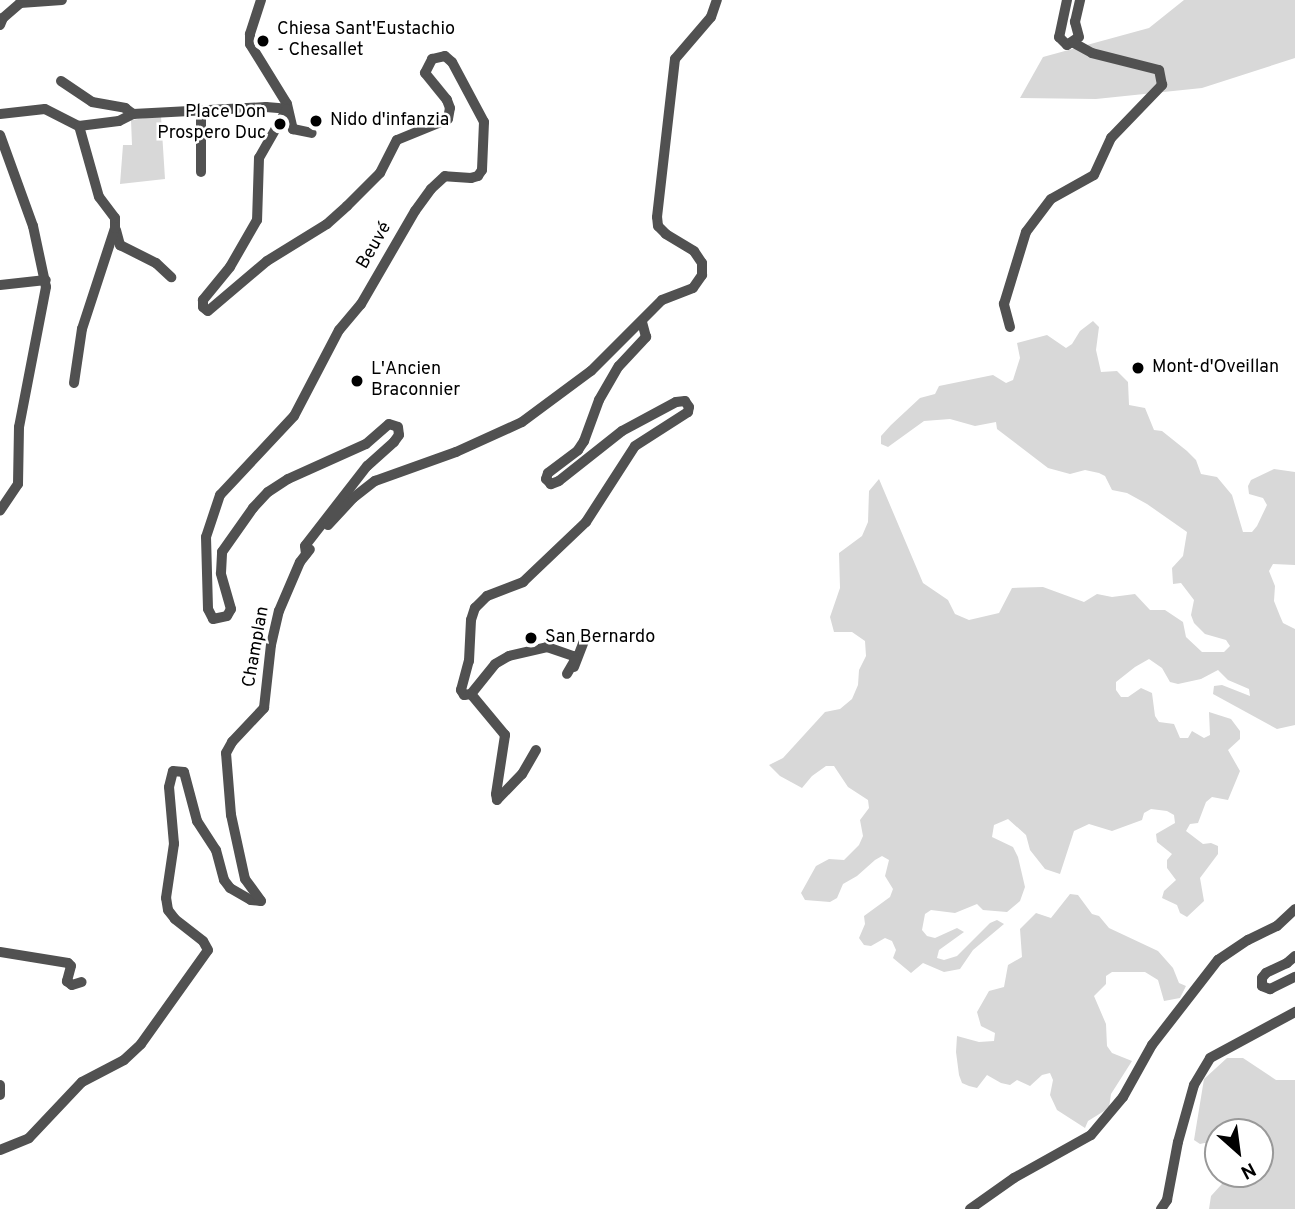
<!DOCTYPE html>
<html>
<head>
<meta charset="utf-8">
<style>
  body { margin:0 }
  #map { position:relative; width:1295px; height:1209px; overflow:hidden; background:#fff; font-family:Overpass,sans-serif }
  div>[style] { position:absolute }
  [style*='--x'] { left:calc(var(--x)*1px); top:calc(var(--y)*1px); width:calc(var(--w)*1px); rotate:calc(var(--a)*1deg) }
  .green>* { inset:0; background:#d8d8d8 }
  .minor>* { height:10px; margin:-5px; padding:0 5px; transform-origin:5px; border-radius:5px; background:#515151 }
  .dots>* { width:19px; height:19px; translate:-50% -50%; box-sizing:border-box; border:4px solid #fff; border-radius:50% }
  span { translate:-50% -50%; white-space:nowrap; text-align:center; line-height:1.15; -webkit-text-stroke:5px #fff; paint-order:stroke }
  .poi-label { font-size:18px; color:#000 }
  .left { translate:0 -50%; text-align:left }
  .right { translate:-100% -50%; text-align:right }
  .street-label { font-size:18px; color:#000 }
  .north { position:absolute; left:1204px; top:1118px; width:70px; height:70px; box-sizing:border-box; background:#fff; border:2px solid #999; border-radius:50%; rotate:152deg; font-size:19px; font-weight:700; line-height:28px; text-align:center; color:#000 }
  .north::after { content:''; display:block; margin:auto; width:24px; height:32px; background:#000; clip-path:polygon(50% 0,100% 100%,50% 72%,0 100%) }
</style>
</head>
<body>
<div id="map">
  <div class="green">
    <div style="clip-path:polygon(1184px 0,1295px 0,1295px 58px,1202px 88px,1096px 99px,1020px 98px,1043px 57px,1149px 28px)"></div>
    <div style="clip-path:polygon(161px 116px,165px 179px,120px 184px,123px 145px,132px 145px,131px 120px)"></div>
    <div style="clip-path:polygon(1093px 321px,1099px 327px,1096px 350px,1101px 372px,1117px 371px,1128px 382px,1129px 405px,1145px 408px,1154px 430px,1162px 431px,1187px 451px,1196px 460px,1201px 474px,1217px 477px,1232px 495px,1243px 532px,1252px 532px,1257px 526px,1267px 505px,1263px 498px,1249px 494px,1248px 486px,1251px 480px,1274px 469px,1295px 472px,1295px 565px,1273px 564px,1269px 571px,1275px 586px,1274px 601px,1280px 616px,1283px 623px,1295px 629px,1295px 725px,1277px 729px,1213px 694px,1214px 686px,1222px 685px,1250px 696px,1249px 689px,1228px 680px,1218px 670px,1201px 679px,1178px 684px,1170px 682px,1162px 668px,1149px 659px,1135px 667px,1116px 682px,1116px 690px,1121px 697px,1128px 697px,1141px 688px,1152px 693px,1155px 716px,1159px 722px,1174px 724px,1180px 738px,1188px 738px,1192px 731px,1204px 738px,1210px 735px,1209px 712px,1231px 719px,1240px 731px,1240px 739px,1228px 750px,1240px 771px,1228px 800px,1212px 797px,1206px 802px,1198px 823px,1190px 824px,1186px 831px,1203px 844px,1211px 843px,1218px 846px,1218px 854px,1200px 878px,1204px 901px,1187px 917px,1180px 913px,1177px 905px,1162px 898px,1164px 891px,1176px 880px,1167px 868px,1167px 860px,1172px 854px,1157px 842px,1156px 834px,1175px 823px,1174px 815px,1167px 811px,1151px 809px,1144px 813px,1142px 820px,1112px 831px,1089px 824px,1074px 831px,1060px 874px,1045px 869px,1030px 850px,1026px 835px,1008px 819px,994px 825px,992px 837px,1013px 847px,1018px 857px,1025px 887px,1020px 901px,1007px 912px,983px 910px,977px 904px,955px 913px,931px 910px,925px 914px,922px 930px,927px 936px,935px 938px,957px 928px,964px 932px,939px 950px,937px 958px,944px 960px,957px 956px,990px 923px,997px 920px,1004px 924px,973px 950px,960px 969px,944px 972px,923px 963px,911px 973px,893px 958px,896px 950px,892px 941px,885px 938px,871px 946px,864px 945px,859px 938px,865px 924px,864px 916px,890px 897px,893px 889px,885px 876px,889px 860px,882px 856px,875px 860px,857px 876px,843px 884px,837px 898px,830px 902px,805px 900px,801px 893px,816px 866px,829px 859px,844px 860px,859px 845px,863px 836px,860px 820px,869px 808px,868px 800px,848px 787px,834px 766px,826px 766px,812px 776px,802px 788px,780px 776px,769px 765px,783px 758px,825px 712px,840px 709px,852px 699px,858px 685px,859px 670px,866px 656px,865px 641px,852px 632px,834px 632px,830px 617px,840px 588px,839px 553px,862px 536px,868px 522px,869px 491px,879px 479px,923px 583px,948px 600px,955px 614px,969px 620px,999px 613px,1012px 588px,1043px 587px,1084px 602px,1097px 594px,1112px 597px,1135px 594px,1150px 610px,1165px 610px,1183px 622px,1186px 637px,1202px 652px,1224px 652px,1230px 646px,1226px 640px,1205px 634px,1194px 623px,1191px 615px,1194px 600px,1181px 583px,1173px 584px,1172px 568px,1183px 556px,1187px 532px,1147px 504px,1127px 493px,1112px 490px,1105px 476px,1099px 473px,1085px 470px,1070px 474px,1048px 468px,997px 429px,996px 422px,975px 426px,950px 419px,924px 421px,888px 447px,881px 444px,881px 436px,891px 425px,920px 398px,935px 394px,939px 386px,993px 375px,1006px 383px,1013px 380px,1020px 358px,1017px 343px,1047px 335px,1066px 348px,1072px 344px,1080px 331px)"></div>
    <div style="clip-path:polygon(1070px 894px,1078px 895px,1092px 914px,1099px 916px,1109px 928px,1158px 951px,1173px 968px,1179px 983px,1186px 986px,1180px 998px,1164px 1001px,1158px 980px,1145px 972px,1112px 972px,1106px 976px,1106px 984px,1094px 996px,1106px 1024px,1107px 1046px,1112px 1053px,1132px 1061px,1111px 1094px,1109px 1108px,1088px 1121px,1085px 1128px,1057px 1110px,1050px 1095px,1053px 1080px,1050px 1073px,1042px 1075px,1030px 1086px,1017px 1080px,1010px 1085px,1001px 1083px,987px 1075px,977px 1088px,969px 1086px,962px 1083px,959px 1075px,956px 1052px,957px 1036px,979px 1042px,994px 1041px,995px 1033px,981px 1026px,977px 1012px,989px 991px,1004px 987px,1008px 965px,1022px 957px,1020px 929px,1036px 913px,1051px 918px)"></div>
    <div style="clip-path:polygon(1227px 1058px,1243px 1058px,1276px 1080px,1295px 1080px,1295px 1209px,1209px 1209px,1211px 1196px,1231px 1174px,1260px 1174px,1260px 1132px,1218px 1132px,1218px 1140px,1200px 1144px,1194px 1140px,1204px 1079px)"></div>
  </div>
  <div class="minor">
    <div style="--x:261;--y:0;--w:36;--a:108"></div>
    <div style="--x:250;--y:34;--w:10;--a:90"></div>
    <div style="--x:250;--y:44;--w:70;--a:58.3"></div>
    <div style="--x:287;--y:104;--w:26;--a:77"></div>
    <div style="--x:293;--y:129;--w:19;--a:12"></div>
    <div style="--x:1067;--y:0;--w:38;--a:102"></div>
    <div style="--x:1059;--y:37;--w:11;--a:45"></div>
    <div style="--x:1067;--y:45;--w:14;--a:-34"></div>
    <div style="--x:1079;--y:37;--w:16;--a:-105"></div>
    <div style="--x:1075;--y:22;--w:23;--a:-77"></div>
    <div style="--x:0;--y:25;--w:8;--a:-67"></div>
    <div style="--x:3;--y:18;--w:23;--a:-41"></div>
    <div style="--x:20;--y:3;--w:42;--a:-4.1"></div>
    <div style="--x:61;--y:81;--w:37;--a:34"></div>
    <div style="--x:92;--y:102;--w:34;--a:10"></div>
    <div style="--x:125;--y:108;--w:10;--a:37"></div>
    <div style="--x:0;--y:114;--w:45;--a:-6.3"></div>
    <div style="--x:45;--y:109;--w:38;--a:27"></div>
    <div style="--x:79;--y:126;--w:40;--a:-7.1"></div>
    <div style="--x:119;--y:121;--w:16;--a:-27"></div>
    <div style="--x:133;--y:114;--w:133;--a:-3"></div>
    <div style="--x:266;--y:107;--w:21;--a:5"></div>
    <div style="--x:287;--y:109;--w:56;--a:119.7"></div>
    <div style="--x:259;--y:158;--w:62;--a:91.8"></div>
    <div style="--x:257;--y:220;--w:54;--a:119.9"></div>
    <div style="--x:230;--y:267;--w:43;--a:129.3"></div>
    <div style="--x:203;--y:300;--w:7;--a:90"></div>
    <div style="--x:203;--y:307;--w:6;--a:39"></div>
    <div style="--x:208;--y:311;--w:77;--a:-40.3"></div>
    <div style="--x:267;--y:261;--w:70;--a:-31.7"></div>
    <div style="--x:327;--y:224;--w:27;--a:-42"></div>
    <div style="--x:347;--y:206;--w:47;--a:-45"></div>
    <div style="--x:380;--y:173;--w:37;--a:-63"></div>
    <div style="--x:397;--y:140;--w:55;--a:-22.4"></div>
    <div style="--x:448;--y:119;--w:11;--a:-80"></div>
    <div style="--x:450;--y:108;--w:9;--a:-111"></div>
    <div style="--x:447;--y:100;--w:35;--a:-129"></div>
    <div style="--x:425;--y:73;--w:16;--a:-63"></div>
    <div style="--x:432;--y:59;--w:13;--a:-13"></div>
    <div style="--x:445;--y:56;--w:9;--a:41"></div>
    <div style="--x:452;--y:62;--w:68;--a:61.9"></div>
    <div style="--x:484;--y:122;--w:48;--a:92.4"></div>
    <div style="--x:482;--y:170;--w:7;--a:124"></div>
    <div style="--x:478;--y:176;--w:7;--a:164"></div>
    <div style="--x:471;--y:178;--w:26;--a:-176"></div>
    <div style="--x:445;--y:176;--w:19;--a:137"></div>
    <div style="--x:431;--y:189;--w:27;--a:126"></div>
    <div style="--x:415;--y:211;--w:108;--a:120.1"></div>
    <div style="--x:361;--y:304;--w:34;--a:130"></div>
    <div style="--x:339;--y:330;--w:97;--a:117.6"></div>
    <div style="--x:294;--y:416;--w:108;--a:133.1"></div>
    <div style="--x:220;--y:495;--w:44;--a:108.4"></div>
    <div style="--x:206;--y:537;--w:72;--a:88.4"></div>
    <div style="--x:208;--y:609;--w:11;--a:63"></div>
    <div style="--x:213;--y:619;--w:14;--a:-12"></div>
    <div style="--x:227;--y:616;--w:8;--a:-60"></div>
    <div style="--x:231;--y:609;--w:37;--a:-106"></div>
    <div style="--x:221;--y:573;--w:21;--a:-87"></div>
    <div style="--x:222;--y:552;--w:54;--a:-54.8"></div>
    <div style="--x:253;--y:508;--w:22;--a:-47"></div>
    <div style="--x:268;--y:492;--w:24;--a:-33"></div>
    <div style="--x:288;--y:479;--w:85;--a:-24.2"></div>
    <div style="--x:366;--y:444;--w:30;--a:-41"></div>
    <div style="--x:389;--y:424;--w:9;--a:18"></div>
    <div style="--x:398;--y:427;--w:8;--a:83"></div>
    <div style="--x:399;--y:435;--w:9;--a:126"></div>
    <div style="--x:394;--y:442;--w:36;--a:138"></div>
    <div style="--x:367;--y:466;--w:101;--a:127.8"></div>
    <div style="--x:305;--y:546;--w:8;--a:83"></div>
    <div style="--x:0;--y:135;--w:97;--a:70.1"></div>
    <div style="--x:33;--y:226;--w:62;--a:78"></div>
    <div style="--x:46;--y:287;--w:143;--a:100.9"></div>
    <div style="--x:19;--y:427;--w:57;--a:91"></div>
    <div style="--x:18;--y:484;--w:32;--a:124"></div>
    <div style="--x:201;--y:172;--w:61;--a:-90"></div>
    <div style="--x:116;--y:230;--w:16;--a:75"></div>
    <div style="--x:120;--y:245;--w:40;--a:26.6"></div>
    <div style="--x:156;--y:263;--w:21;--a:43"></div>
    <div style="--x:0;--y:285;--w:46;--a:-6.2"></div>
    <div style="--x:1010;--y:327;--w:24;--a:-105"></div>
    <div style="--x:1004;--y:304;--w:75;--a:-73"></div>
    <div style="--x:1026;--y:232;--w:41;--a:-52.9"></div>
    <div style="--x:1051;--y:199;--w:49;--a:-29.2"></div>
    <div style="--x:1094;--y:175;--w:41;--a:-65.3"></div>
    <div style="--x:1111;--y:138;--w:74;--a:-46.1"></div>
    <div style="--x:1162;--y:85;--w:15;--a:-101"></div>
    <div style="--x:1159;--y:70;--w:69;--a:-165.8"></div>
    <div style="--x:1092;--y:53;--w:21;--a:-151"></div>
    <div style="--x:74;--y:383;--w:55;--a:-81.6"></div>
    <div style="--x:82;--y:329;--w:106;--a:-71.9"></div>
    <div style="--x:115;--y:228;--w:10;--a:-90"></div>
    <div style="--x:115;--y:218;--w:26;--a:-127"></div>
    <div style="--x:99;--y:197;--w:74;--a:-105.7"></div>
    <div style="--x:328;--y:525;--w:37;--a:-47"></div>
    <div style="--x:353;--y:498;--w:28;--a:-38"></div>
    <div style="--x:375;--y:481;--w:86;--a:-19.7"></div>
    <div style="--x:456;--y:452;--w:72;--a:-24.4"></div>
    <div style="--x:522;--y:422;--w:86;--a:-36.5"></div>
    <div style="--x:591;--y:371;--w:100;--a:-45"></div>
    <div style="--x:662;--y:300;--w:33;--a:-21"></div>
    <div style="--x:693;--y:288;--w:16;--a:-55"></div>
    <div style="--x:702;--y:275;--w:12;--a:-90"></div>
    <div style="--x:702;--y:263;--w:14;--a:-124"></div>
    <div style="--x:694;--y:251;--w:33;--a:-149"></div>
    <div style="--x:666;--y:234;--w:11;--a:-135"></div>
    <div style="--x:658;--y:226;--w:9;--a:-96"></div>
    <div style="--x:657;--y:217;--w:159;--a:-83.5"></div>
    <div style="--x:675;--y:59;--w:55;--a:-49.4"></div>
    <div style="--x:711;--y:17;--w:18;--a:-71"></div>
    <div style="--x:574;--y:667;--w:28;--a:-69"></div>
    <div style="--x:471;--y:694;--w:38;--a:-51"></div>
    <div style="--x:495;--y:664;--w:16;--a:-30"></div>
    <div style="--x:509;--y:656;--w:39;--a:-13"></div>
    <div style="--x:547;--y:647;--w:28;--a:19"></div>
    <div style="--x:573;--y:656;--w:4;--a:63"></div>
    <div style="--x:575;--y:660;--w:16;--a:120"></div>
    <div style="--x:536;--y:750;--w:28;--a:120"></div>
    <div style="--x:522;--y:774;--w:36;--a:134"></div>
    <div style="--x:497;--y:800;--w:6;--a:-99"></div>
    <div style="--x:496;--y:794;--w:60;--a:-81.3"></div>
    <div style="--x:505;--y:735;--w:53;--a:-129.7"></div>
    <div style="--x:471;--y:694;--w:7;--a:172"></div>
    <div style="--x:464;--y:695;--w:6;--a:-121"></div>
    <div style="--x:461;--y:690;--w:30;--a:-75"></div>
    <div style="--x:469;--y:661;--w:41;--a:-87.2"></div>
    <div style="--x:471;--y:620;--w:13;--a:-72"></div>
    <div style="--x:475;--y:608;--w:17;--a:-45"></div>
    <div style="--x:487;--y:596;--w:39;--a:-21"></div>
    <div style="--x:523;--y:582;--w:87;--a:-43.6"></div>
    <div style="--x:586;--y:522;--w:90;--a:-57.2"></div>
    <div style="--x:635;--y:446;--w:63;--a:-32.7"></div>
    <div style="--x:688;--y:412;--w:5;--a:-79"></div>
    <div style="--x:689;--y:407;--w:7;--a:-124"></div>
    <div style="--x:685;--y:401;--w:9;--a:174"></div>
    <div style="--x:676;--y:402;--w:61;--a:151.8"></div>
    <div style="--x:622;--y:431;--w:80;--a:141.6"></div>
    <div style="--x:559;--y:481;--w:9;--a:159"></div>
    <div style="--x:551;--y:484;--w:7;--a:-135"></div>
    <div style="--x:546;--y:479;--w:6;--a:-72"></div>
    <div style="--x:548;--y:473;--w:38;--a:-37"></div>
    <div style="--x:578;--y:450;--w:11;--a:-56"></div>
    <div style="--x:584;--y:441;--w:44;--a:-69.9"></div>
    <div style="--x:599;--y:400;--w:39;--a:-60"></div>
    <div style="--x:619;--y:366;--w:40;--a:-47"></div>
    <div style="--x:646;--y:337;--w:16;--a:-105"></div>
    <div style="--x:0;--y:952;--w:69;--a:9.2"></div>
    <div style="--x:68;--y:963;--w:4;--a:45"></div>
    <div style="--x:71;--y:966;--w:16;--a:105"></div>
    <div style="--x:67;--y:981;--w:6;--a:39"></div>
    <div style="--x:72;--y:985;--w:10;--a:-17"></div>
    <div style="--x:1295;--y:956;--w:11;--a:139"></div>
    <div style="--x:1287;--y:963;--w:23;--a:155"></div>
    <div style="--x:1266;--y:973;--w:6;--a:129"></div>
    <div style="--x:1262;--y:978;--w:8;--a:90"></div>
    <div style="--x:1262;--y:986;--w:9;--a:21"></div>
    <div style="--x:1270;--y:989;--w:28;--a:-26"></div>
    <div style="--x:0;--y:1085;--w:10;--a:90"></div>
    <div style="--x:0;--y:1150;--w:31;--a:-22"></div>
    <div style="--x:29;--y:1138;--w:77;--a:-46.6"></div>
    <div style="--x:82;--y:1082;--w:47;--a:-27.6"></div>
    <div style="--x:124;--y:1060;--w:23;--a:-43"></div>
    <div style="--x:141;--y:1044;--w:115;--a:-54.5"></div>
    <div style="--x:208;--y:950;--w:10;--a:-119"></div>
    <div style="--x:203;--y:941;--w:36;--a:-142"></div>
    <div style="--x:175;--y:919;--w:11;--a:-128"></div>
    <div style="--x:168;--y:910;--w:12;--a:-99"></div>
    <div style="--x:166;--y:898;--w:55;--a:-81.6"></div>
    <div style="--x:174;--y:844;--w:57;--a:-95"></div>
    <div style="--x:169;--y:787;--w:16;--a:-76"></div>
    <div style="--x:173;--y:771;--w:11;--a:5"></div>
    <div style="--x:184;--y:772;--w:51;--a:75.1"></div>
    <div style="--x:197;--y:821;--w:35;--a:57"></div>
    <div style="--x:216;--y:850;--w:31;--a:75"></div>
    <div style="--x:224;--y:880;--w:10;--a:53"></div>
    <div style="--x:230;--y:888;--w:24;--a:30"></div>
    <div style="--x:251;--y:900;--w:10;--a:6"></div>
    <div style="--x:261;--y:901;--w:27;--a:-126"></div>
    <div style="--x:245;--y:879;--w:66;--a:-102.3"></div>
    <div style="--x:231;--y:815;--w:62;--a:-94.6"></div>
    <div style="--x:226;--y:753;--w:13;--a:-61"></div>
    <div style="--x:232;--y:742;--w:47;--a:-46.7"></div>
    <div style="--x:264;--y:708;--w:63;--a:-83.7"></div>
    <div style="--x:271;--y:645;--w:35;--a:-77"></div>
    <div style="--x:279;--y:611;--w:53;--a:-66.8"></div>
    <div style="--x:300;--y:562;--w:16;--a:-52"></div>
    <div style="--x:970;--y:1209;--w:54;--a:-35.2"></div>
    <div style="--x:1014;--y:1178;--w:88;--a:-29.2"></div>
    <div style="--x:1091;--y:1135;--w:50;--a:-49.9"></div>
    <div style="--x:1123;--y:1097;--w:60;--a:-60.9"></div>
    <div style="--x:1152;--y:1045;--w:108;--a:-52.2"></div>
    <div style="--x:1218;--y:960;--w:36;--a:-34"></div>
    <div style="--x:1248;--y:940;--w:32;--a:-26"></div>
    <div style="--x:1277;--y:926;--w:25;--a:-43"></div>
    <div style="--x:1161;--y:1209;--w:11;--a:-56"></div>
    <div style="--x:1167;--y:1200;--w:59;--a:-79.3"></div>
    <div style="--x:1178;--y:1142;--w:59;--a:-74.3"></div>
    <div style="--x:1194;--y:1085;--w:31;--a:-59"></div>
    <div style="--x:1210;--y:1058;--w:97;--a:-28.4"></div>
  </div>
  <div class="dots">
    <div style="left:263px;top:41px;background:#000"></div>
    <div style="left:316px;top:121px;background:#000"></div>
    <div style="left:280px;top:124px;background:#000"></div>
    <div style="left:1138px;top:368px;background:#000"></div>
    <div style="left:357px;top:381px;background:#000"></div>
    <div style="left:531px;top:638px;background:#000"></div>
  </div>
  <div class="poi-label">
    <span class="left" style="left:277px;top:41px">Chiesa Sant'Eustachio<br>- Chesallet</span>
    <span class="right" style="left:266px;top:124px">Place Don<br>Prospero Duc</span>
    <span class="left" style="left:330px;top:121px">Nido d'infanzia</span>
    <span class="left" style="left:1152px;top:368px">Mont-d'Oveillan</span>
    <span class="left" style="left:371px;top:381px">L'Ancien<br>Braconnier</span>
    <span class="left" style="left:545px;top:638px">San Bernardo</span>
  </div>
  <div class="street-label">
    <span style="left:375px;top:246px;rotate:-60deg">Beuvé</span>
    <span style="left:257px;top:647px;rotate:-80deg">Champlan</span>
  </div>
  <div class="north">N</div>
</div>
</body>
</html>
